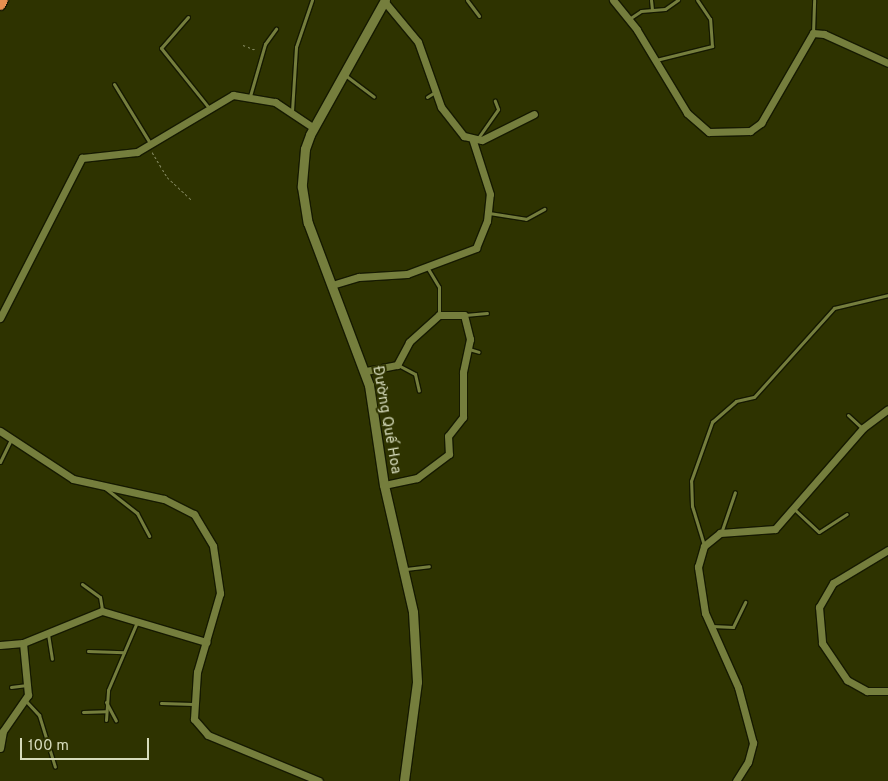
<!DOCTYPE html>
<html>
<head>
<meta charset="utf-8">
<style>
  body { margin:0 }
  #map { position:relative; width:888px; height:781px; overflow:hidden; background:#2e3300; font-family:Overpass,sans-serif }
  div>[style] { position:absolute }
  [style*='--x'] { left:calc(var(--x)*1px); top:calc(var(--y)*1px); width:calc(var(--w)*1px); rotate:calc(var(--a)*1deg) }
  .path>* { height:1px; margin-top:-0.5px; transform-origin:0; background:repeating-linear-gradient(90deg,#858a61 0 2.5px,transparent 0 5px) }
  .roads { filter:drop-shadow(1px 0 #161a00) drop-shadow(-1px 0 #161a00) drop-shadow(0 1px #161a00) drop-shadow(0 -1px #161a00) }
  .service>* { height:3px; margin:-1.5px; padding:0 1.5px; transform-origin:1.5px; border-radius:1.5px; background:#757e3d }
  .minor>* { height:7px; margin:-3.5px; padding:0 3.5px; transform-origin:3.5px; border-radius:3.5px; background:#757e3d }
  .tertiary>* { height:9px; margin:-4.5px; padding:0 4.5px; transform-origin:4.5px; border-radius:4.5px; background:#757e3d }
  .motorway>* { height:12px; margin:-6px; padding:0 6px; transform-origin:6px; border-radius:6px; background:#e7904f }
  span { translate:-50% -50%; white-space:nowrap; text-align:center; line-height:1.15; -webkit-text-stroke:4px #2e3300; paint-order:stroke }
  .street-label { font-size:15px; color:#d6dbbb }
  .scale { position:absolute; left:20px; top:738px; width:129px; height:22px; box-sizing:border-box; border:2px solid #d6dbbb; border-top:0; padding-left:6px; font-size:15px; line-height:18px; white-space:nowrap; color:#d6dbbb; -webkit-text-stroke:4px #2e3300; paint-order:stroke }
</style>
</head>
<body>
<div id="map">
  <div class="path">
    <div style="--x:243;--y:45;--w:14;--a:21"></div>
    <div style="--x:152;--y:152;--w:29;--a:59"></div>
    <div style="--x:167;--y:177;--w:33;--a:43"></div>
  </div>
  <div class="roads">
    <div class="service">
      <div style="--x:467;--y:0;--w:20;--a:53"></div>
      <div style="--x:651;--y:0;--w:9;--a:84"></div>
      <div style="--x:188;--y:17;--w:41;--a:131.1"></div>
      <div style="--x:161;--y:48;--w:77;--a:51.3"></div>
      <div style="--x:629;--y:19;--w:14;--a:-34"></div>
      <div style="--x:641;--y:11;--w:24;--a:-5"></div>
      <div style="--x:665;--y:9;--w:16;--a:-35"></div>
      <div style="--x:813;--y:33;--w:33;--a:-88"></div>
      <div style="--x:656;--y:60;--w:58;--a:-14"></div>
      <div style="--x:712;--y:46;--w:27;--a:-94"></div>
      <div style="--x:710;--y:19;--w:23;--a:-124"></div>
      <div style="--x:345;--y:75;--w:36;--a:37"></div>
      <div style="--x:114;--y:84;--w:69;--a:58.6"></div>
      <div style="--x:250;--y:96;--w:54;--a:-73.9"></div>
      <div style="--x:265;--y:44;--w:19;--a:-54"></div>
      <div style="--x:427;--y:97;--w:9;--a:-32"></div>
      <div style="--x:292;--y:111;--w:64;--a:-86.4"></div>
      <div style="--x:296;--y:47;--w:50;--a:-71.2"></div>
      <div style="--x:478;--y:138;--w:35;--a:-55"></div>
      <div style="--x:498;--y:109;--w:9;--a:-111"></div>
      <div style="--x:489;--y:213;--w:37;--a:9"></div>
      <div style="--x:526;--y:219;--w:21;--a:-29"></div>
      <div style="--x:427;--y:267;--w:23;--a:59"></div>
      <div style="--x:439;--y:287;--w:28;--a:90"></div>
      <div style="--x:465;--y:315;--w:22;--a:-5"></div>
      <div style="--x:469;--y:349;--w:10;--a:17"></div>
      <div style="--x:398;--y:365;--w:19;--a:28"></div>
      <div style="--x:415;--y:374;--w:17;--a:77"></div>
      <div style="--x:848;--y:415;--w:19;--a:43"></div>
      <div style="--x:0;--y:462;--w:25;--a:-64"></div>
      <div style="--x:105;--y:488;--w:41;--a:38"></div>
      <div style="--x:137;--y:513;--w:26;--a:62"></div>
      <div style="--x:793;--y:508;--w:35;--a:43"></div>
      <div style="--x:819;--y:532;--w:33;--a:-33"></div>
      <div style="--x:721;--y:533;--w:43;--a:-71.1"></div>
      <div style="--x:704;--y:545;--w:41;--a:-107.1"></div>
      <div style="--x:692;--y:506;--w:25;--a:-92"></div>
      <div style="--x:691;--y:481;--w:63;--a:-70.4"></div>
      <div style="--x:712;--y:422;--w:32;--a:-41"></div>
      <div style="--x:736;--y:401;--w:18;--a:-13"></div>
      <div style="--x:754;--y:397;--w:120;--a:-48"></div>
      <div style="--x:834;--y:308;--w:56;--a:-13.5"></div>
      <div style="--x:406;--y:569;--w:23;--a:-7"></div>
      <div style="--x:82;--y:584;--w:22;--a:36"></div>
      <div style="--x:100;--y:597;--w:13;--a:81"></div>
      <div style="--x:712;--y:626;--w:21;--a:3"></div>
      <div style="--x:733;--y:627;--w:28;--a:-64"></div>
      <div style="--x:48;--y:634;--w:25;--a:81"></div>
      <div style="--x:88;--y:651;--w:36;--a:2"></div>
      <div style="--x:11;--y:687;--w:16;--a:-7"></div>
      <div style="--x:25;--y:700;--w:21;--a:47"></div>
      <div style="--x:39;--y:715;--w:54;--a:72.9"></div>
      <div style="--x:106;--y:702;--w:21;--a:62"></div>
      <div style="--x:161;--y:703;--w:32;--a:2"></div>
      <div style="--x:83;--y:712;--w:23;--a:-2"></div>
      <div style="--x:106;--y:720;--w:30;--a:-86"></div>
      <div style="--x:108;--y:690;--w:74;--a:-66.9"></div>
    </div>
    <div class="minor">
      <div style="--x:613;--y:0;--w:38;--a:51"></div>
      <div style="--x:637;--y:30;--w:97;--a:58.9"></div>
      <div style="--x:687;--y:113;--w:29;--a:41"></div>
      <div style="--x:709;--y:132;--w:41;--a:-1.4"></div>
      <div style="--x:750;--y:131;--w:14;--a:-36"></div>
      <div style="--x:761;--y:123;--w:104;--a:-60"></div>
      <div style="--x:813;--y:33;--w:11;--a:5"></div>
      <div style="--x:824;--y:34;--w:70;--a:24.4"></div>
      <div style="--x:384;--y:1;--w:53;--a:50.3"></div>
      <div style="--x:418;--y:42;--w:69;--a:70.5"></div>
      <div style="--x:441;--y:107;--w:37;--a:52"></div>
      <div style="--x:464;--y:136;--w:18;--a:13"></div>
      <div style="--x:482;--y:140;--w:58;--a:-26.6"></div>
      <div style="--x:332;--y:285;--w:28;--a:-17"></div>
      <div style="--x:359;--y:277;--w:48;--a:-3.6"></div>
      <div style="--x:407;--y:274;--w:74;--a:-20.6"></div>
      <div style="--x:476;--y:248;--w:29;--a:-68"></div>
      <div style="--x:487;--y:221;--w:27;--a:-84"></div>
      <div style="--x:490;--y:194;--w:56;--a:-107.8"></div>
      <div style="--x:0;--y:318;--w:180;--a:-62.9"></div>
      <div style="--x:82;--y:158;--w:55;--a:-6.2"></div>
      <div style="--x:137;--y:152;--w:112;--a:-30.7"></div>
      <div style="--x:233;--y:95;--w:43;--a:9.5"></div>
      <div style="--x:275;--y:102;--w:47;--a:33.7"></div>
      <div style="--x:366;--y:371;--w:32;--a:-11"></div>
      <div style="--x:397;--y:365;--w:26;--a:-62"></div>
      <div style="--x:409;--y:342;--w:40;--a:-42"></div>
      <div style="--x:439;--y:315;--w:25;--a:0"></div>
      <div style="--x:464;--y:315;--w:25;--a:76"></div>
      <div style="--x:470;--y:339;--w:34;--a:102"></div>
      <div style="--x:463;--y:372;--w:45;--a:90"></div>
      <div style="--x:463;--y:417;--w:24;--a:128"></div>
      <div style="--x:448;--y:436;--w:18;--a:87"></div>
      <div style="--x:449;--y:454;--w:40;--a:143"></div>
      <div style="--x:417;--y:478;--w:34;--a:168"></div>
      <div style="--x:0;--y:431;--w:87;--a:33.3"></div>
      <div style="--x:73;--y:479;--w:93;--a:12.4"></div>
      <div style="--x:164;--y:499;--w:34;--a:27"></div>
      <div style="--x:194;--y:514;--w:37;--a:59"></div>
      <div style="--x:213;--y:546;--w:48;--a:81.5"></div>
      <div style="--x:220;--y:593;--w:82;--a:106.2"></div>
      <div style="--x:197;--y:672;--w:47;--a:93.7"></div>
      <div style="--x:194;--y:719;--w:21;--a:49"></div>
      <div style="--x:208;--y:735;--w:120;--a:22.5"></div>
      <div style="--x:888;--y:550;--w:64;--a:149"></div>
      <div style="--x:833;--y:583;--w:28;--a:120"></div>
      <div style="--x:819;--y:607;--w:36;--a:85"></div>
      <div style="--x:822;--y:643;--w:45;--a:56"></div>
      <div style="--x:847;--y:680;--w:23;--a:29"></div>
      <div style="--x:867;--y:691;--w:21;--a:0"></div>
      <div style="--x:0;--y:645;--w:23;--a:-5"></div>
      <div style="--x:23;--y:643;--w:85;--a:-22.1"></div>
      <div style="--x:102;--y:611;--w:109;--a:16.6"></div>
      <div style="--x:0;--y:748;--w:17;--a:-80"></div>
      <div style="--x:3;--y:731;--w:44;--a:-55.2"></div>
      <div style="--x:28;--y:695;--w:52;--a:-95.5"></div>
      <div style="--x:736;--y:781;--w:22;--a:-58"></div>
      <div style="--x:748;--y:762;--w:20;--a:-75"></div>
      <div style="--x:753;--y:743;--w:58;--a:-105"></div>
      <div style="--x:738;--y:687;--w:81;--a:-114"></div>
      <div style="--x:705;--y:613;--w:47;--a:-98.7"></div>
      <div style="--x:698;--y:567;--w:22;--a:-74"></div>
      <div style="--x:704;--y:546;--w:21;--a:-39"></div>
      <div style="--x:720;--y:533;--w:55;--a:-4.2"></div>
      <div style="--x:775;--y:529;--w:134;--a:-48.9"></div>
      <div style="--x:863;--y:428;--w:31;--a:-37"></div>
    </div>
    <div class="tertiary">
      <div style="--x:385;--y:0;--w:154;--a:119.1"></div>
      <div style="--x:310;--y:135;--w:15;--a:110"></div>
      <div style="--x:305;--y:149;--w:38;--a:95"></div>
      <div style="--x:302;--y:187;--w:36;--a:81"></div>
      <div style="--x:308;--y:223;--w:173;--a:69.4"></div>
      <div style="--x:369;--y:385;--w:101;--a:81.5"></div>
      <div style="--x:384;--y:485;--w:130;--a:77.1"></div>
      <div style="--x:413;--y:612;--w:70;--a:86.7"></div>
      <div style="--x:417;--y:682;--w:100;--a:97.5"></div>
    </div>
    <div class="motorway">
      <div style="--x:0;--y:4;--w:4;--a:-63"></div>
    </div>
  </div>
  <div class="street-label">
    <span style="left:386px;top:420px;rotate:80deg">Đường Quế Hoa</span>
  </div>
  <div class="scale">100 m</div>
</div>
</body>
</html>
